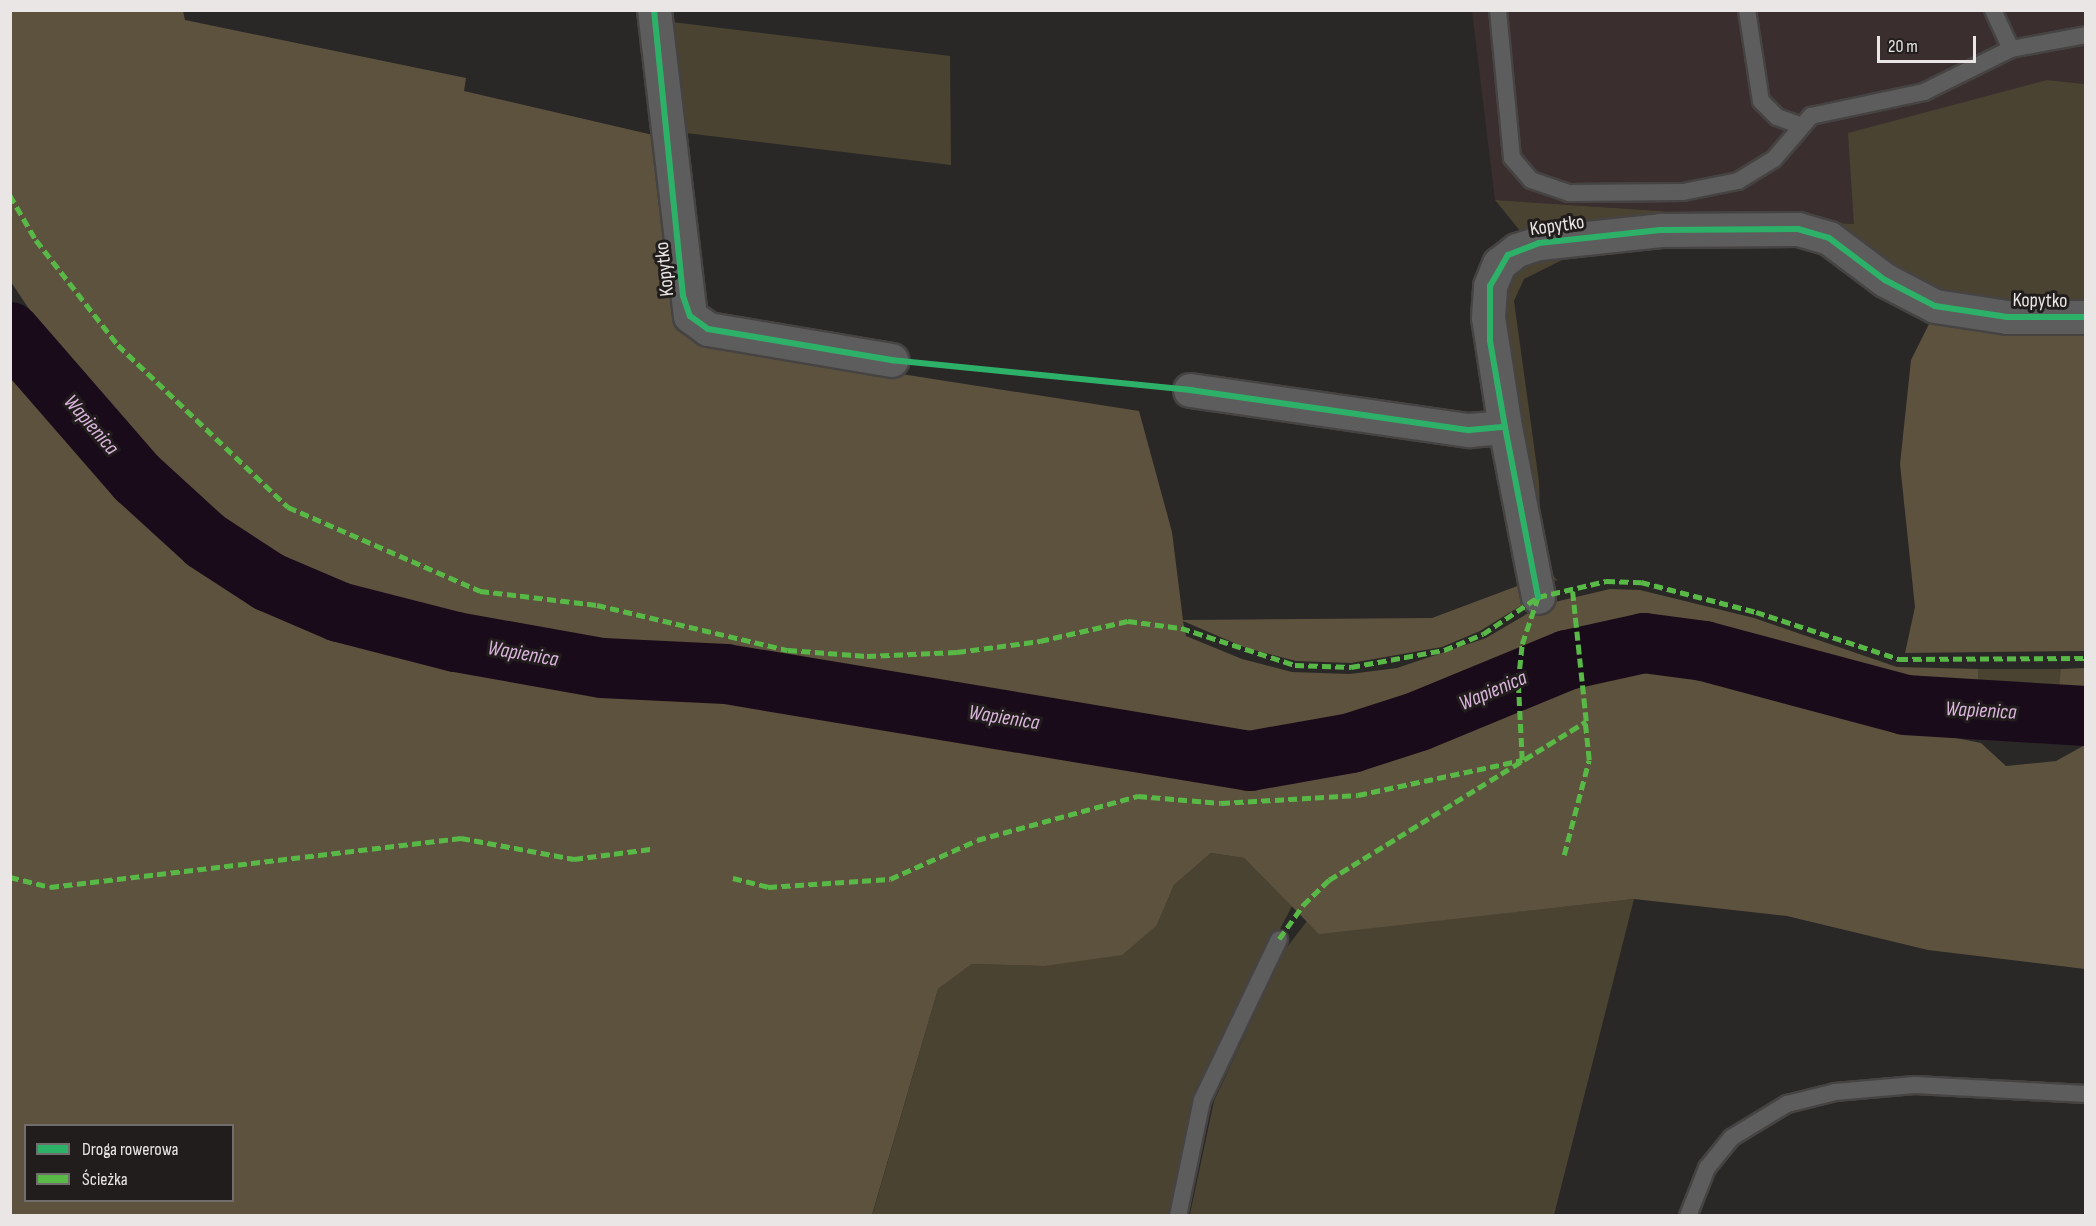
<!DOCTYPE html>
<html>
<head>
<meta charset="utf-8">
<style>
  body { margin:0 }
  #map { position:relative; width:2096px; height:1226px; overflow:hidden; background:#2a2727; font-family:"Sofia Sans Condensed",sans-serif }
  div>[style] { position:absolute }
  [style*='--x'] { left:calc(var(--x)*1px); top:calc(var(--y)*1px); width:calc(var(--w)*1px); rotate:calc(var(--a)*1deg) }
  .built>* { inset:0; background:#3a2f2e }
  .green>* { inset:0; background:#4b4331; transform-origin:0 0 }
  .forest>* { inset:0; background:#5d523d }
  .river>* { height:60px; margin:-30px; padding:0 30px; transform-origin:30px; border-radius:30px; background:#1a0b1a }
  .roads { filter:drop-shadow(2px 0 #464343) drop-shadow(-2px 0 #464343) drop-shadow(0 2px #464343) drop-shadow(0 -2px #464343) }
  .service>* { height:16px; margin:-8px; padding:0 8px; transform-origin:8px; border-radius:8px; background:#5e5d5d }
  .minor>* { height:33px; margin:-16.5px; padding:0 16.5px; transform-origin:16.5px; border-radius:16.5px; background:#5e5d5d }
  .quiet>* { height:4.5px; margin-top:-2.25px; transform-origin:0; background:repeating-linear-gradient(90deg,#58b947 0 9px,transparent 0 13.5px) }
  .cycleway>* { height:6px; margin:-3px; padding:0 3px; transform-origin:3px; border-radius:3px; background:#2db169 }
  span { translate:-50% -50%; white-space:nowrap; text-align:center; line-height:1.15; -webkit-text-stroke:6px #211d1c; paint-order:stroke }
  .street-label { font-size:20px; color:#e9e6e5 }
  .water-label { font-size:21px; color:#dbb5de; font-style:italic }
  .frame { position:absolute; inset:0; border:12px solid #e9e6e5; pointer-events:none }
  .legend { position:absolute; left:24px; top:1124px; width:210px; height:78px; box-sizing:border-box; background:#211d1c; border:2px solid #716d6c; margin:0; padding:8px 10px; list-style:none; font-size:18px; color:#e9e6e5 }
  .legend li { display:flex; align-items:center; gap:12px; height:30px }
  .legend b { width:30px; border:2px solid #716d6c }
  .scale { position:absolute; left:1877px; top:36px; width:99px; height:27px; box-sizing:border-box; border:3px solid #e9e6e5; border-top:0; padding-left:8px; font-size:18px; line-height:21px; white-space:nowrap; color:#e9e6e5; -webkit-text-stroke:4px #211d1c; paint-order:stroke }
</style>
</head>
<body>
<div id="map">
  <div class="built">
    <div style="clip-path:polygon(1472px 11px,2085px 11px,2085px 84px,2047px 80px,1854px 224px,1495px 200px)"></div>
  </div>
  <div class="green">
    <div style="clip-path:polygon(672px 22px,950px 56px,951px 165px,686px 133px,681px 129px)"></div>
    <div style="clip-path:polygon(2047px 80px,2085px 84px,2085px 308px,1933px 295px,1851px 235px,1521px 232px,1495px 200px,1854px 224px,1848px 133px)"></div>
    <div style="clip-path:polygon(1737px 238px,1562px 260px,1524px 279px,1514px 301px,1539px 482px,1542px 563px,1558px 581px,1550px 579px,1538px 560px,1499px 351px,1496px 303px,1501px 285px,1521px 262px,1568px 247px)"></div>
    <div style="left:1978px;top:669px;width:83px;height:22px"></div>
    <div style="clip-path:polygon(1211px 853px,1244px 858px,1292px 906px,1204px 1075px,1171px 1215px,872px 1216px,938px 989px,972px 964px,1044px 966px,1157px 925px,1174px 885px)"></div>
    <div style="clip-path:polygon(1634px 899px,1554px 1215px,1190px 1214px,1214px 1101px,1284px 951px,1307px 921px,1320px 933px)"></div>
  </div>
  <div class="forest">
    <div style="clip-path:polygon(10px 11px,183px 11px,185px 20px,466px 78px,464px 91px,653px 135px,703px 343px,1139px 411px,1172px 532px,1183px 620px,1432px 618px,1520px 585px,1522px 605px,1480px 631px,1442px 647px,1351px 663px,1296px 661px,1246px 648px,1183px 621px,1186px 636px,1242px 659px,1292px 672px,1350px 674px,1397px 668px,1486px 638px,1542px 605px,1610px 589px,1640px 590px,1754px 618px,1897px 667px,1978px 669px,1978px 691px,1904px 686px,1705px 633px,1622px 627px,1589px 633px,1412px 707px,1276px 742px,1229px 741px,1144px 721px,759px 660px,632px 646px,453px 615px,355px 590px,246px 541px,157px 461px,41px 327px,11px 282px)"></div>
    <div style="clip-path:polygon(1934px 314px,2085px 326px,2085px 651px,1905px 653px,1915px 607px,1900px 464px,1911px 360px)"></div>
    <div style="clip-path:polygon(evenodd,11px 359px,126px 488px,197px 551px,259px 594px,336px 627px,451px 660px,596px 689px,727px 692px,1127px 756px,1225px 778px,1272px 778px,1424px 739px,1591px 673px,1664px 662px,1700px 668px,1849px 716px,1981px 743px,2006px 766px,2056px 761px,2085px 745px,2085px 969px,1928px 950px,1787px 916px,1634px 899px,1319px 934px,1244px 858px,1211px 853px,1174px 885px,1157px 925px,1122px 955px,1044px 966px,972px 964px,938px 989px,872px 1215px,11px 1215px,11px 359px,26px 1126px,232px 1126px,232px 1200px,26px 1200px,26px 1126px)"></div>
    <div style="clip-path:polygon(2085px 668px,2085px 696px,2059px 689px,2061px 669px)"></div>
  </div>
  <div class="river">
    <div style="--x:10;--y:332;--w:194;--a:49"></div>
    <div style="--x:137;--y:478;--w:93;--a:42.4"></div>
    <div style="--x:206;--y:541;--w:75;--a:33.1"></div>
    <div style="--x:269;--y:582;--w:76;--a:23.2"></div>
    <div style="--x:339;--y:612;--w:121;--a:14.4"></div>
    <div style="--x:456;--y:642;--w:148;--a:10.1"></div>
    <div style="--x:602;--y:668;--w:124;--a:2.8"></div>
    <div style="--x:726;--y:674;--w:531;--a:9.43"></div>
    <div style="--x:1250;--y:761;--w:103;--a:-10.1"></div>
    <div style="--x:1351;--y:743;--w:71;--a:-17.9"></div>
    <div style="--x:1419;--y:721;--w:160;--a:-22.4"></div>
    <div style="--x:1567;--y:660;--w:79;--a:-12.4"></div>
    <div style="--x:1644;--y:643;--w:61;--a:7.6"></div>
    <div style="--x:1704;--y:651;--w:208;--a:15"></div>
    <div style="--x:1905;--y:705;--w:181;--a:3.5"></div>
  </div>
  <div class="roads">
    <div class="service">
      <div style="--x:1498;--y:10;--w:149;--a:84.6"></div>
      <div style="--x:1512;--y:158;--w:29;--a:49"></div>
      <div style="--x:1531;--y:180;--w:40;--a:18.9"></div>
      <div style="--x:1569;--y:193;--w:114;--a:-0.5"></div>
      <div style="--x:1683;--y:192;--w:56;--a:-11.3"></div>
      <div style="--x:1738;--y:181;--w:42;--a:-31.4"></div>
      <div style="--x:1774;--y:159;--w:57;--a:-49.3"></div>
      <div style="--x:1811;--y:116;--w:116;--a:-12"></div>
      <div style="--x:1924;--y:92;--w:97;--a:-26.3"></div>
      <div style="--x:2011;--y:49;--w:76;--a:-10.6"></div>
      <div style="--x:1747;--y:10;--w:92;--a:81.3"></div>
      <div style="--x:1761;--y:101;--w:23;--a:45"></div>
      <div style="--x:1777;--y:117;--w:23;--a:20"></div>
      <div style="--x:1993;--y:10;--w:43;--a:65.2"></div>
      <div style="--x:1178;--y:1216;--w:118;--a:-78.3"></div>
      <div style="--x:1202;--y:1100;--w:178;--a:-64.4"></div>
      <div style="--x:1688;--y:1216;--w:52;--a:-68.4"></div>
      <div style="--x:1707;--y:1168;--w:38;--a:-51"></div>
      <div style="--x:1731;--y:1138;--w:66;--a:-31.3"></div>
      <div style="--x:1787;--y:1104;--w:49;--a:-14"></div>
      <div style="--x:1835;--y:1092;--w:80;--a:-5"></div>
      <div style="--x:1915;--y:1085;--w:171;--a:3"></div>
    </div>
    <div class="minor">
      <div style="--x:654;--y:10;--w:308;--a:83.3"></div>
      <div style="--x:690;--y:316;--w:22;--a:36"></div>
      <div style="--x:708;--y:329;--w:186;--a:9.6"></div>
      <div style="--x:1190;--y:390;--w:282;--a:8.2"></div>
      <div style="--x:1469;--y:430;--w:36;--a:-5"></div>
      <div style="--x:1505;--y:427;--w:111;--a:-98.8"></div>
      <div style="--x:1488;--y:317;--w:31;--a:-86"></div>
      <div style="--x:1490;--y:286;--w:24;--a:-68"></div>
      <div style="--x:1499;--y:264;--w:23;--a:-38"></div>
      <div style="--x:1517;--y:250;--w:23;--a:-18"></div>
      <div style="--x:1539;--y:243;--w:122;--a:-6.1"></div>
      <div style="--x:1660;--y:230;--w:138;--a:-0.4"></div>
      <div style="--x:1798;--y:229;--w:32;--a:16"></div>
      <div style="--x:1829;--y:238;--w:70;--a:36.9"></div>
      <div style="--x:1885;--y:280;--w:56;--a:27.5"></div>
      <div style="--x:1935;--y:306;--w:73;--a:8.7"></div>
      <div style="--x:2007;--y:317;--w:79;--a:0"></div>
      <div style="--x:1505;--y:427;--w:173;--a:79"></div>
    </div>
  </div>
  <div class="quiet">
    <div style="--x:10;--y:195;--w:52;--a:60"></div>
    <div style="--x:36;--y:240;--w:133;--a:52"></div>
    <div style="--x:118;--y:345;--w:235;--a:43.6"></div>
    <div style="--x:288;--y:507;--w:210;--a:23.6"></div>
    <div style="--x:480;--y:591;--w:118;--a:6.8"></div>
    <div style="--x:597;--y:605;--w:196;--a:13.3"></div>
    <div style="--x:788;--y:650;--w:79;--a:4.3"></div>
    <div style="--x:867;--y:656;--w:90;--a:-2.5"></div>
    <div style="--x:957;--y:652;--w:84;--a:-7.5"></div>
    <div style="--x:1040;--y:641;--w:90;--a:-12.8"></div>
    <div style="--x:1128;--y:621;--w:53;--a:7.5"></div>
    <div style="--x:1181;--y:628;--w:120;--a:18"></div>
    <div style="--x:1295;--y:665;--w:56;--a:2"></div>
    <div style="--x:1351;--y:667;--w:95;--a:-10.4"></div>
    <div style="--x:1444;--y:650;--w:42;--a:-22.3"></div>
    <div style="--x:1483;--y:634;--w:66;--a:-33.9"></div>
    <div style="--x:1538;--y:597;--w:70;--a:-13.2"></div>
    <div style="--x:1606;--y:581;--w:35;--a:2"></div>
    <div style="--x:1641;--y:582;--w:119;--a:14.6"></div>
    <div style="--x:1756;--y:612;--w:151;--a:18.2"></div>
    <div style="--x:1899;--y:659;--w:187;--a:-0.3"></div>
    <div style="--x:1522;--y:760;--w:78;--a:-92.9"></div>
    <div style="--x:1518;--y:682;--w:38;--a:-84"></div>
    <div style="--x:1522;--y:644;--w:50;--a:-71.2"></div>
    <div style="--x:1564;--y:855;--w:98;--a:-75.3"></div>
    <div style="--x:1589;--y:760;--w:39;--a:-96"></div>
    <div style="--x:10;--y:877;--w:41;--a:14"></div>
    <div style="--x:50;--y:887;--w:414;--a:-6.8"></div>
    <div style="--x:461;--y:838;--w:115;--a:10.5"></div>
    <div style="--x:574;--y:859;--w:77;--a:-7.5"></div>
    <div style="--x:733;--y:878;--w:36;--a:14"></div>
    <div style="--x:768;--y:887;--w:122;--a:-3.8"></div>
    <div style="--x:890;--y:879;--w:95;--a:-24.1"></div>
    <div style="--x:977;--y:840;--w:167;--a:-15.3"></div>
    <div style="--x:1138;--y:796;--w:83;--a:4.8"></div>
    <div style="--x:1221;--y:803;--w:137;--a:-3.3"></div>
    <div style="--x:1358;--y:795;--w:168;--a:-12"></div>
    <div style="--x:1279;--y:939;--w:42;--a:-54.8"></div>
    <div style="--x:1303;--y:905;--w:36;--a:-44"></div>
    <div style="--x:1329;--y:880;--w:302;--a:-31.7"></div>
    <div style="--x:1586;--y:721;--w:134;--a:-96"></div>
  </div>
  <div class="cycleway">
    <div style="--x:654;--y:10;--w:287;--a:84.2"></div>
    <div style="--x:683;--y:296;--w:21;--a:71"></div>
    <div style="--x:690;--y:316;--w:22;--a:36"></div>
    <div style="--x:708;--y:329;--w:186;--a:9.6"></div>
    <div style="--x:891;--y:360;--w:301;--a:5.7"></div>
    <div style="--x:1190;--y:390;--w:282;--a:8.2"></div>
    <div style="--x:1469;--y:430;--w:36;--a:-5"></div>
    <div style="--x:1505;--y:427;--w:87;--a:-99.9"></div>
    <div style="--x:1490;--y:341;--w:55;--a:-90"></div>
    <div style="--x:1490;--y:286;--w:36;--a:-60"></div>
    <div style="--x:1508;--y:255;--w:33;--a:-21"></div>
    <div style="--x:1539;--y:243;--w:122;--a:-6.1"></div>
    <div style="--x:1660;--y:230;--w:138;--a:-0.4"></div>
    <div style="--x:1798;--y:229;--w:32;--a:16"></div>
    <div style="--x:1829;--y:238;--w:70;--a:36.9"></div>
    <div style="--x:1885;--y:280;--w:56;--a:27.5"></div>
    <div style="--x:1935;--y:306;--w:73;--a:8.7"></div>
    <div style="--x:2007;--y:317;--w:79;--a:0"></div>
    <div style="--x:1505;--y:427;--w:173;--a:79"></div>
  </div>
  <div class="street-label">
    <span style="left:1557px;top:226px;rotate:-8deg">Kopytko</span>
    <span style="left:665px;top:269px;rotate:-96deg">Kopytko</span>
    <span style="left:2040px;top:301px;rotate:1deg">Kopytko</span>
  </div>
  <div class="water-label">
    <span style="left:91px;top:425px;rotate:49deg">Wapienica</span>
    <span style="left:523px;top:654px;rotate:10deg">Wapienica</span>
    <span style="left:1493px;top:691px;rotate:-23deg">Wapienica</span>
    <span style="left:1981px;top:711px;rotate:3deg">Wapienica</span>
    <span style="left:1004px;top:718px;rotate:9deg">Wapienica</span>
  </div>
  <div class="frame"></div>
  <ul class="legend">
  <li><b style="height:8px;background:#2db169"></b>Droga rowerowa</li>
  <li><b style="height:8px;background:#58b947"></b>Ścieżka</li>
  </ul>
  <div class="scale">20 m</div>
</div>
</body>
</html>
